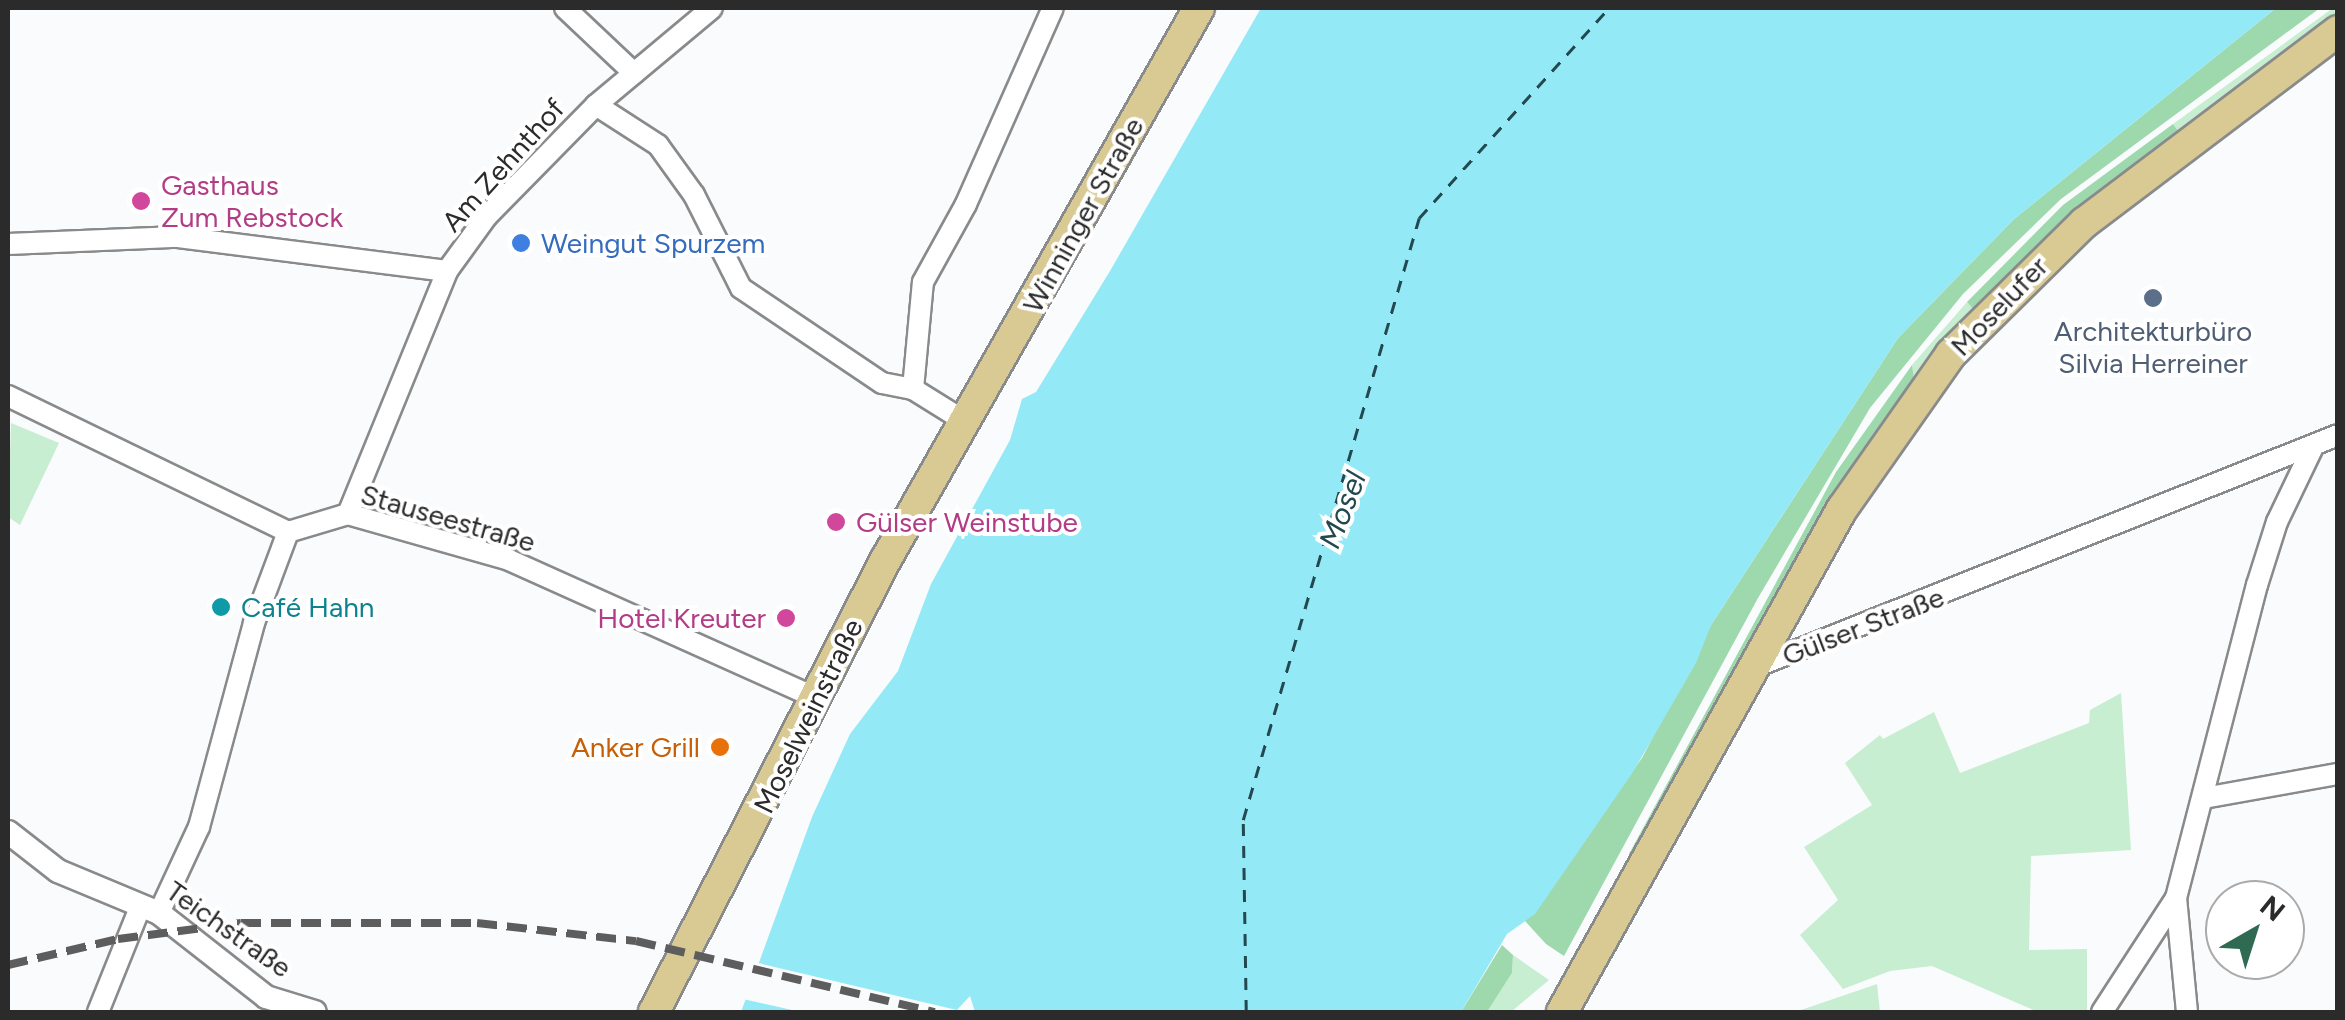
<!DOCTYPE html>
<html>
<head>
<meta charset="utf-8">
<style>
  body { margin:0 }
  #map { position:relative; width:2345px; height:1020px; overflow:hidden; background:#fafbfc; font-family:Figtree,sans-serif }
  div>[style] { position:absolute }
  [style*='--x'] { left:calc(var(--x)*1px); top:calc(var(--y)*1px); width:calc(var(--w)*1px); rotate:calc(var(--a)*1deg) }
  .green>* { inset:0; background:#c7eed1 }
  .forest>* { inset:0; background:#9ed9ae }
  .water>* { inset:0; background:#94e9f6 }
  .pier>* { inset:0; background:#fafbfc }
  .ferry>* { height:2.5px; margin-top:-1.25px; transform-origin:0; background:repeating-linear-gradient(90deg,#21494f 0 12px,transparent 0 22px) }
  .roads { filter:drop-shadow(2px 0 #898a8b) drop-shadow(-2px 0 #898a8b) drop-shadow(0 2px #898a8b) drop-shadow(0 -2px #898a8b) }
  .minor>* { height:20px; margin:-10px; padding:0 10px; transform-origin:10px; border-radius:10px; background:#fff }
  .tertiary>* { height:22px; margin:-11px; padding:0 11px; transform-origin:11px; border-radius:11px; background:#fff }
  .primary>* { height:30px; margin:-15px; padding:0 15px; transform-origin:15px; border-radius:15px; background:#d9c993 }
  .rail>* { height:8px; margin-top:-4px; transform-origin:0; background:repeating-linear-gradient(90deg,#5d5d5e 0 20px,transparent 0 30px) }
  .dots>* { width:28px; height:28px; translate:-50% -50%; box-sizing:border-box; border:5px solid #fff; border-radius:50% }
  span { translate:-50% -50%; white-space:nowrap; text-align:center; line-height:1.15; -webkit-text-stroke:8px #fff; paint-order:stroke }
  .street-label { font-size:28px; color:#2b2b2c }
  .hotel-label { font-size:28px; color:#b23c85 }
  .left { translate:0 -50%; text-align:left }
  .right { translate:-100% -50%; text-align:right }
  .shop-label { font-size:28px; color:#366cbe }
  .service-label { font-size:28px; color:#4e5e75 }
  .culture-label { font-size:28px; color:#0d838f }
  .food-label { font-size:28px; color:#c56008 }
  .water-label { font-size:30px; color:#21494f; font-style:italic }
  .frame { position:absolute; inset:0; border:10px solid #2b2b2c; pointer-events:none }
  .north { position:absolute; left:2205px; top:880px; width:100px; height:100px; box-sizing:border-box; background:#fff; border:2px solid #aaaaab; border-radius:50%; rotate:39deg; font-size:28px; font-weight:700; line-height:40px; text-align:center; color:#2b2b2c }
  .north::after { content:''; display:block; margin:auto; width:35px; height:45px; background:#2f6a53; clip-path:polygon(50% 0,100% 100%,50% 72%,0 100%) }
</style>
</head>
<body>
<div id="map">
  <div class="green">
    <div style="clip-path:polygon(2333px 8px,2337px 15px,2179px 132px,2173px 124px)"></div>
    <div style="clip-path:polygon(1967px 302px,1973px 309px,1914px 378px,1912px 365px)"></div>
    <div style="clip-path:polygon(11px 423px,59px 443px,20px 525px,8px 517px)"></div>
    <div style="clip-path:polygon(2121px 693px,2131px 850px,2031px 856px,2029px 950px,2087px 949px,2087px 1012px,2038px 1012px,1932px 966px,1890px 971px,1843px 989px,1800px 935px,1838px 900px,1804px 847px,1872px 805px,1845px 763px,1880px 735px,1883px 739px,1934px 712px,1960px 773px,2089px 723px,2090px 710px)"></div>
    <div style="clip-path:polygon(1513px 955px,1549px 980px,1511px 1012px,1487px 1012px,1512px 973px)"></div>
    <div style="clip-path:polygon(1877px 984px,1880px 1012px,1794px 1012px,1807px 1008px)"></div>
  </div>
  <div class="forest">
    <div style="clip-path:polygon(2276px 8px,2320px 8px,2061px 199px,1963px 294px,1870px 408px,1758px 598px,1564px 956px,1546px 944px,1525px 921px,1642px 758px,1711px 625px,1898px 338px,2014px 219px)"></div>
    <div style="clip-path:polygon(2173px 124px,2179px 132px,2077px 210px,1973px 309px,1967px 302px,2063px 205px)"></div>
    <div style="clip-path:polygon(1912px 365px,1914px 378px,1829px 509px,1638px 861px,1629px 854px,1836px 472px)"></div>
    <div style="clip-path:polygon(1502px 945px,1513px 955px,1512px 973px,1487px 1012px,1461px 1012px)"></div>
  </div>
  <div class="water">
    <div style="clip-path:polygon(1261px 8px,2276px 8px,2014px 219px,1898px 338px,1711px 625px,1696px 663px,1633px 772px,1535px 914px,1507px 934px,1461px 1012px,975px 1012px,970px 996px,955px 1012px,741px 1012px,812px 817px,850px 734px,898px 671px,931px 584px,1010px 440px,1022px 399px,1036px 392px,1110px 271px)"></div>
  </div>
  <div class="pier">
    <div style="clip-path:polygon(754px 962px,961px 1011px,801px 1012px,743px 999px)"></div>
  </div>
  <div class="ferry">
    <div style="--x:1246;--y:1012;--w:192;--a:-90.9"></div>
    <div style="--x:1243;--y:820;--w:627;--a:-73.7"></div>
    <div style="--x:1419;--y:218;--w:283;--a:-47.9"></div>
  </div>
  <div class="roads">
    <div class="minor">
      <div style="--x:565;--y:8;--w:95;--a:43.3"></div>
      <div style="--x:596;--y:105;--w:74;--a:32.8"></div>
      <div style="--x:658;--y:145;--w:62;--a:54.2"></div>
      <div style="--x:694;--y:195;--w:104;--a:63.2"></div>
      <div style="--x:741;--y:288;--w:170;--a:34"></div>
      <div style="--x:882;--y:383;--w:32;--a:11"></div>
      <div style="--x:8;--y:244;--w:170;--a:-2.4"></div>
      <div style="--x:178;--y:237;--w:271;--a:7.2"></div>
      <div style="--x:8;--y:396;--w:311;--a:25.9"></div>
      <div style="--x:288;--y:532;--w:63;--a:-16.7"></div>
      <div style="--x:348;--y:514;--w:167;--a:15.9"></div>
      <div style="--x:509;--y:560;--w:340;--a:24.2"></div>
      <div style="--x:966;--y:422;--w:62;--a:-148.1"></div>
      <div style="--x:913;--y:389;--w:107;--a:-84.7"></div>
      <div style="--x:923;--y:282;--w:89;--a:-61.1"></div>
      <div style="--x:966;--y:204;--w:214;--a:-66.1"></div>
      <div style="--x:348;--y:514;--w:262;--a:-67.8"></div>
      <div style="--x:447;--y:271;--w:68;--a:-54"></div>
      <div style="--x:487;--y:216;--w:156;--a:-45.5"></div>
      <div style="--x:596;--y:105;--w:151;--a:-39.9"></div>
      <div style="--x:1755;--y:667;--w:627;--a:-21.7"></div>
      <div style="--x:2204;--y:798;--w:136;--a:-10.2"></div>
      <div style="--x:159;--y:913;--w:95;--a:-65.1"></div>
      <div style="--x:199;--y:827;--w:211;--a:-74.9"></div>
      <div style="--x:254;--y:623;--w:97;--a:-69.5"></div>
      <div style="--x:98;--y:1012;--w:115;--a:-68.1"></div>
      <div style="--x:2102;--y:1012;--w:136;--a:-57"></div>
      <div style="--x:2187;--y:1012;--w:115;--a:-95.5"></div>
      <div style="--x:2176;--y:898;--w:323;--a:-75.5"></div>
      <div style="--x:2257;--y:585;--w:66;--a:-72.4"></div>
      <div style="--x:2277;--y:522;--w:83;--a:-64.4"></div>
    </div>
    <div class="tertiary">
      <div style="--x:8;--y:832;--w:63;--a:38"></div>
      <div style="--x:58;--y:871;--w:109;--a:22.6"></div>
      <div style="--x:159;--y:913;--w:136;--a:38.1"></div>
      <div style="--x:266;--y:997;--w:51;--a:17"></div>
    </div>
    <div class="primary">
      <div style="--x:654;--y:1012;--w:507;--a:-62.88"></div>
      <div style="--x:885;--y:561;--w:636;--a:-60.41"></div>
      <div style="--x:1562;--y:1012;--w:576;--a:-60.9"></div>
      <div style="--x:1842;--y:509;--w:189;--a:-54.9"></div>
      <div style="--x:1951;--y:354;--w:187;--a:-44.6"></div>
      <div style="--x:2084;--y:223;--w:318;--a:-37.1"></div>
    </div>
  </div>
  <div class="rail">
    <div style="--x:8;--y:965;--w:113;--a:-13.3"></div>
    <div style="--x:118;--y:939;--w:124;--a:-7.4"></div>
    <div style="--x:241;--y:923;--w:236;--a:0"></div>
    <div style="--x:477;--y:923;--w:160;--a:6.5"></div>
    <div style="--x:636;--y:941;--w:307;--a:13.4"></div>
  </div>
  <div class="dots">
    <div style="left:141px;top:201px;background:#d1479c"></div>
    <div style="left:521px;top:243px;background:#3f7fe0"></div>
    <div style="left:2153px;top:298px;background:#5c6f8a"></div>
    <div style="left:836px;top:522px;background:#d1479c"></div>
    <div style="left:221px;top:607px;background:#0f9aa8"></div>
    <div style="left:786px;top:618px;background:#d1479c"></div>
    <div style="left:720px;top:747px;background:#e8710a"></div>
  </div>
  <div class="street-label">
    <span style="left:503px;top:165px;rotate:-48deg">Am Zehnthof</span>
    <span style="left:1083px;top:215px;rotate:-61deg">Winninger Straße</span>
    <span style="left:1999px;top:306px;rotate:-46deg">Moselufer</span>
    <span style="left:448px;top:518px;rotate:16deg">Stauseestraße</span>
    <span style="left:1863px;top:626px;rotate:-21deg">Gülser Straße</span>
    <span style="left:808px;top:716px;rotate:-64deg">Moselweinstraße</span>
    <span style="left:229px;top:929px;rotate:35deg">Teichstraße</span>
  </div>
  <div class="hotel-label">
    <span class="left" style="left:161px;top:201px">Gasthaus<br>Zum Rebstock</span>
    <span class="left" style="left:856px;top:522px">Gülser Weinstube</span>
    <span class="right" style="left:766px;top:618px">Hotel Kreuter</span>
  </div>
  <div class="shop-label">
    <span class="left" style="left:541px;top:243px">Weingut Spurzem</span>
  </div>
  <div class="service-label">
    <span style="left:2153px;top:347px">Architekturbüro<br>Silvia Herreiner</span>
  </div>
  <div class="culture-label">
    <span class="left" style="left:241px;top:607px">Café Hahn</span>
  </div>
  <div class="food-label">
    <span class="right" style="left:700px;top:747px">Anker Grill</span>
  </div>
  <div class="water-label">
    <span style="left:1343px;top:510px;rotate:-69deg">Mosel</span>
  </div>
  <div class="frame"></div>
  <div class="north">N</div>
</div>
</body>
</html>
